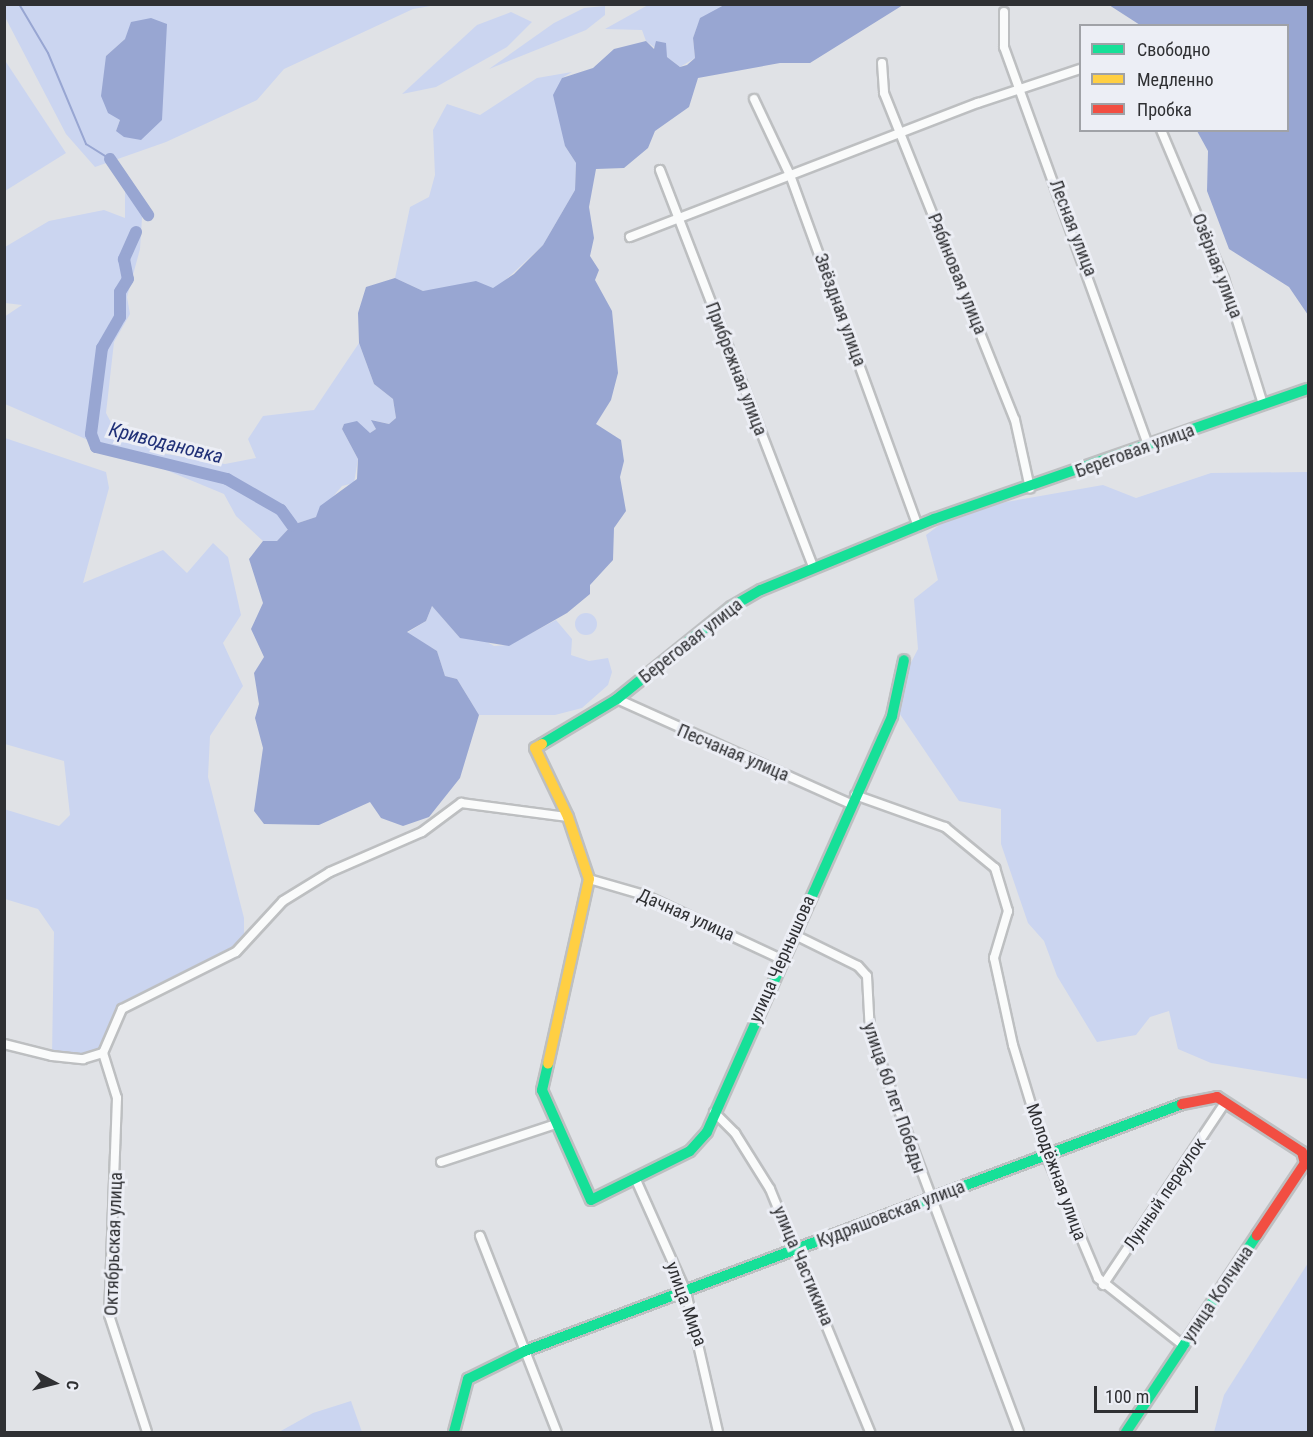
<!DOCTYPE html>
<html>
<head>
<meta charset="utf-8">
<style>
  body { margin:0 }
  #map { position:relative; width:1313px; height:1437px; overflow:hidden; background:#e0e2e6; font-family:"Roboto Condensed",sans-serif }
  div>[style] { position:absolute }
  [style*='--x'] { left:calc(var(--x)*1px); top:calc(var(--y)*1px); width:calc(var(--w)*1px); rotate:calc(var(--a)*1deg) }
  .green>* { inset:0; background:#cbd5f0 }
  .round { border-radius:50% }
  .water>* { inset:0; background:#98a6d2 }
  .stream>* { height:2px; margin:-1px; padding:0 1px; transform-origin:1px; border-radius:1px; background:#98a6d2 }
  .river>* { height:12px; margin:-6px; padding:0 6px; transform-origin:6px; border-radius:6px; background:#98a6d2 }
  .roads { filter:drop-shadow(2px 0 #bdbfc1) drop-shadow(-2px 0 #bdbfc1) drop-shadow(0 2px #bdbfc1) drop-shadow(0 -2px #bdbfc1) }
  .street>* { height:8px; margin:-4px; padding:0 4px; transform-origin:4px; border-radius:4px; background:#fafbfb }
  .fast>* { height:10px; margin:-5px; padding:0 5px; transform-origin:5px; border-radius:5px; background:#16e098 }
  .slow>* { height:10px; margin:-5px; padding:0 5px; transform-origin:5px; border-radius:5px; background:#ffcf43 }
  .jam>* { height:10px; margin:-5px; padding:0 5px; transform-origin:5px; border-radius:5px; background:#f24e42 }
  span { translate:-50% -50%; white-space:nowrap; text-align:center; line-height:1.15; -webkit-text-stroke:6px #eceef5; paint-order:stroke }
  .street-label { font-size:18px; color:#2f3033 }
  .water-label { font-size:20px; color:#203077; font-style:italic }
  .frame { position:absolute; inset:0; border:6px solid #2f3033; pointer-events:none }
  .legend { position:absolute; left:1079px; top:24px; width:210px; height:108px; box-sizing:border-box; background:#eceef5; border:2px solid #a0a2a7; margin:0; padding:8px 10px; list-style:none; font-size:18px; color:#2f3033 }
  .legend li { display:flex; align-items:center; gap:12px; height:30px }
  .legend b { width:30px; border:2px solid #a0a2a7 }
  .north { position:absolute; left:24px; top:1353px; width:60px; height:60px; -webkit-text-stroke:4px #eceef5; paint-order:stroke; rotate:97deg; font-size:16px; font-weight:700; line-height:24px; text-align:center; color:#2f3033 }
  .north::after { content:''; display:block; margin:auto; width:21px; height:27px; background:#2f3033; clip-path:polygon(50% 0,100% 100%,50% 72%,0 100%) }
  .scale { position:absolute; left:1094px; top:1386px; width:104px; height:27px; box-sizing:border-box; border:3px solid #2f3033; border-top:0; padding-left:8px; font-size:18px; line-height:21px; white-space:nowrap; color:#2f3033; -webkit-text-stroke:4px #eceef5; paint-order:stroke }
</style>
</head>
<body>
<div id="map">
  <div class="green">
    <div style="clip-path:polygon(evenodd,4px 5px,436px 5px,413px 9px,284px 69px,257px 100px,166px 142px,95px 167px,66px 134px,5px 17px,4px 5px,125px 39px,162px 77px,162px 120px,116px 131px,120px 120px,106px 56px,125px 39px)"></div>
    <div style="clip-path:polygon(648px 5px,726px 5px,700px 19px,693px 38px,695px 58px,680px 67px,646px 41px,642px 30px,605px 29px)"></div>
    <div style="clip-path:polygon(605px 6px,605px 15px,586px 30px,489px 69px,554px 23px,584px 8px)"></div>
    <div style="clip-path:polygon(511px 12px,532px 22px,507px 47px,436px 87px,402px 94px,477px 25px)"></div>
    <div style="clip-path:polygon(4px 59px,66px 153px,5px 191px,4px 191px)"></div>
    <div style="clip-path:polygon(572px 72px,562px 78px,565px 146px,576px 163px,575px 190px,543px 245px,497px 288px,423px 291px,395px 278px,410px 207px,429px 197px,435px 175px,433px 130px,447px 104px,480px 115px,537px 78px)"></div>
    <div style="clip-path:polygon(125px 187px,143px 203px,140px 249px,127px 297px,130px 314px,114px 342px,106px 413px,115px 430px,166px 454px,225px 464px,256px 458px,248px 439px,263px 416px,314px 410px,359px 343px,374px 384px,393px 399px,396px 418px,389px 424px,372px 420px,376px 429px,370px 433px,344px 424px,342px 429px,358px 459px,354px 483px,342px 486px,316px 517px,292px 525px,277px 541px,263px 541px,236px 516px,224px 494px,137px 458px,93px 452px,88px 440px,5px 404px,4px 317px,22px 305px,5px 303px,5px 247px,49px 221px,104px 210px,125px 218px)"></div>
    <div style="clip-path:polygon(5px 438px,106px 472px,109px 488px,83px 583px,163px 550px,187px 573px,213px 543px,228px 557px,241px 615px,223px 643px,243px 686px,210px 736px,208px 777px,244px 918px,244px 946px,122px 1009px,103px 1053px,83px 1059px,52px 1056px,54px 932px,38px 909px,5px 899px,4px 809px,59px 826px,70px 815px,64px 761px,5px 744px)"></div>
    <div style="clip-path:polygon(1308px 472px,1308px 1079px,1211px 1063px,1178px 1049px,1169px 1011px,1150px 1017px,1136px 1035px,1097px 1042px,1057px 976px,1044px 941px,1028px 923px,1001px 844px,1001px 809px,959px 801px,891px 701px,918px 649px,914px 599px,938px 580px,926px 535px,950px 517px,1006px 502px,1103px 485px,1136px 498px,1211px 473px)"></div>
    <div style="clip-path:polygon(432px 606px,460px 638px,480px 638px,494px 646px,509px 645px,556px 620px,572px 639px,571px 655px,589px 661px,608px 658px,612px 672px,608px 685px,582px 708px,555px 715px,479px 715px,457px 679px,445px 676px,437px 651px,407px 633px,426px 621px)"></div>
    <div class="round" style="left:575px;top:613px;width:22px;height:22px"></div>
    <div style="clip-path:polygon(1308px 1263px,1308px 1432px,1214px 1432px,1224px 1395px)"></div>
    <div style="clip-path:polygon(351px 1401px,362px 1432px,279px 1432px,313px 1413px)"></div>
  </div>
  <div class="water">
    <div style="clip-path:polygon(726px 4px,903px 5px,810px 63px,780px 63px,698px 78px,689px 107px,655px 131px,648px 148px,624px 168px,596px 169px,589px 207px,594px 238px,590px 256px,599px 270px,595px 280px,612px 311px,618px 373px,611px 400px,596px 424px,621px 440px,624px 461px,620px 477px,626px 511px,614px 528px,613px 560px,590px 585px,590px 594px,567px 613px,509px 646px,460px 638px,432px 606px,426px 621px,407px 632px,437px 651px,445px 676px,457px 679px,479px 715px,460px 778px,429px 817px,403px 826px,381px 818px,370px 802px,319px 825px,264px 824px,254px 811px,263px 748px,255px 718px,259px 704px,254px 673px,264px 657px,251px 629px,263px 603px,249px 559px,263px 541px,277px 541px,292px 525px,316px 517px,320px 506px,357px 479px,358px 459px,342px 429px,344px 424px,357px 421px,370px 433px,376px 429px,371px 420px,389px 424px,396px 418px,393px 399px,374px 384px,359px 343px,358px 313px,366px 287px,395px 278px,423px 291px,476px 281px,493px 288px,514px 274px,543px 245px,575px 190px,576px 163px,565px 146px,553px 95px,562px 78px,593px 68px,614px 49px,646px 41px,654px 49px,656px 41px,666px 43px,667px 57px,680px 67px,687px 65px,695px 58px,693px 38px,700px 18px)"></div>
    <div style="clip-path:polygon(1109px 5px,1308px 5px,1308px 315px,1289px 287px,1229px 249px,1207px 191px,1208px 151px,1197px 131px,1288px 130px,1288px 26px,1140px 25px)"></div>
    <div style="clip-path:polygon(151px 18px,167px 24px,162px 120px,141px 140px,124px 137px,116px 131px,120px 120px,108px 113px,101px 96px,106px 56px,125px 39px,131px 22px)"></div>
  </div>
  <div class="stream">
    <div style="--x:19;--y:4;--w:57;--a:59.4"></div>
    <div style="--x:48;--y:53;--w:99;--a:67.3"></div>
    <div style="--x:86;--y:144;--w:28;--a:32"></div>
  </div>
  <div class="river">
    <div style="--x:110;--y:159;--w:68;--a:55.8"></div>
    <div style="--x:136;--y:232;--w:30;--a:114"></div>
    <div style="--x:124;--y:259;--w:20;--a:79"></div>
    <div style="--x:128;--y:279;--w:15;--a:122"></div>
    <div style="--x:120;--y:292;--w:25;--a:90"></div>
    <div style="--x:120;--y:317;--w:36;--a:120"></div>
    <div style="--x:102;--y:348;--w:87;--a:97.3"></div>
    <div style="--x:91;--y:434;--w:14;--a:69"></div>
    <div style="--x:96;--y:447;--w:135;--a:13.7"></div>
    <div style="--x:227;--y:479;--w:62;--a:29.9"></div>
    <div style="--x:281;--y:510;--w:19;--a:54"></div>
  </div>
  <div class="roads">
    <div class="street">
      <div style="--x:1004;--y:12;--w:35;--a:90"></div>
      <div style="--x:1004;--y:47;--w:423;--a:70.1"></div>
      <div style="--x:882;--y:63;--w:30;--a:86"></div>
      <div style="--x:884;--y:93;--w:352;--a:68.2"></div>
      <div style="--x:1015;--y:420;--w:70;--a:77.6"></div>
      <div style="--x:754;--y:99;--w:84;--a:64.7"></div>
      <div style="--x:790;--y:175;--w:374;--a:70"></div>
      <div style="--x:1161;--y:130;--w:162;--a:67.1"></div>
      <div style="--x:1224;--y:279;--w:131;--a:72.7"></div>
      <div style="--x:660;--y:170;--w:425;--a:68.9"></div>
      <div style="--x:630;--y:237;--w:373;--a:-21.1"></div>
      <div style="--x:978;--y:103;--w:108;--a:-18.4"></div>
      <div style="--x:617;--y:699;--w:256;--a:24.2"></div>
      <div style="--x:855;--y:795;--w:96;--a:19.6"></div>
      <div style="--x:945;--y:827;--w:65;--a:39.4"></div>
      <div style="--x:995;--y:868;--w:45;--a:73.2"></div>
      <div style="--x:1008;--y:911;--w:49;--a:106.6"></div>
      <div style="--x:994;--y:958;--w:89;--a:77.7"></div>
      <div style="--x:1013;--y:1045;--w:117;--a:73.1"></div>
      <div style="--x:1047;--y:1157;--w:131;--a:67.1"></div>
      <div style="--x:1098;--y:1278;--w:110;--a:38.3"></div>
      <div style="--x:589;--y:879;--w:57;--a:16.2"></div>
      <div style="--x:644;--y:895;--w:151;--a:25"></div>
      <div style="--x:793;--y:934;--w:72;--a:26.2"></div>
      <div style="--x:858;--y:966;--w:13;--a:48"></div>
      <div style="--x:867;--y:976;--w:57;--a:87"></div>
      <div style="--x:870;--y:1033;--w:426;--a:69.5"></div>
      <div style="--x:4;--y:1044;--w:49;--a:14"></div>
      <div style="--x:52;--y:1056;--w:31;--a:6"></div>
      <div style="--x:83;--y:1059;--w:21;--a:-17"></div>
      <div style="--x:103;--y:1053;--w:48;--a:-66.6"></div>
      <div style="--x:122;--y:1009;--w:127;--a:-26.6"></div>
      <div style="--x:236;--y:952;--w:69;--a:-47.3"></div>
      <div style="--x:283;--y:901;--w:55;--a:-31.7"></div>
      <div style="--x:330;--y:872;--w:100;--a:-23.5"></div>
      <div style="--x:422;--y:832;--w:49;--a:-36.6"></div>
      <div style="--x:461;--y:803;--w:108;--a:7.5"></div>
      <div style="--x:103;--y:1053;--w:47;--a:72.7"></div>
      <div style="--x:117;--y:1098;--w:217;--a:92.1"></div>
      <div style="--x:109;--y:1315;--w:123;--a:72"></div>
      <div style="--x:714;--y:1112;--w:30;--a:45"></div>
      <div style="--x:735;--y:1133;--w:66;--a:58"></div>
      <div style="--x:770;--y:1189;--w:263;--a:67.6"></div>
      <div style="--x:441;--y:1162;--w:121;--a:-18.3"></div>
      <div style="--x:636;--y:1180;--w:123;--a:65.9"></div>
      <div style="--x:686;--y:1292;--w:144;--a:77.1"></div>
      <div style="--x:480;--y:1236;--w:211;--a:68.6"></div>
      <div style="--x:1103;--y:1285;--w:219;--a:-56.2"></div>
    </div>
    <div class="fast">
      <div style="--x:542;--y:744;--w:87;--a:-31"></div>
      <div style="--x:617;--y:699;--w:146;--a:-38.9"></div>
      <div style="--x:731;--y:607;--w:34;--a:-30"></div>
      <div style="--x:761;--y:590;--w:187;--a:-22.3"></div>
      <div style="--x:934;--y:519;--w:395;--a:-19.2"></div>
      <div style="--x:548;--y:1064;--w:27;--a:103"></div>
      <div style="--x:542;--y:1090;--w:120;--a:66"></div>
      <div style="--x:591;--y:1200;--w:110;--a:-26.3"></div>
      <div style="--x:690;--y:1151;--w:25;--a:-48"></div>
      <div style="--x:707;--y:1132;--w:455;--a:-66"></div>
      <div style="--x:892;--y:716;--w:57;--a:-77.9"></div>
      <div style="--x:454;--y:1432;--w:55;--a:-75.2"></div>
      <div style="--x:468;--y:1379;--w:64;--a:-26.2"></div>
      <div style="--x:525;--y:1351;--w:702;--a:-20.6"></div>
      <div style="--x:1126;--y:1432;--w:237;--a:-56.4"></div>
    </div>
    <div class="slow">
      <div style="--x:542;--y:744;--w:8;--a:150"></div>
      <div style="--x:535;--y:748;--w:76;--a:64.4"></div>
      <div style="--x:568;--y:817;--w:65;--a:71.3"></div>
      <div style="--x:589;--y:879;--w:189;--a:102.5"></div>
    </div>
    <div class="jam">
      <div style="--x:1182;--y:1104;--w:36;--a:-11"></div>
      <div style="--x:1217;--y:1097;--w:101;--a:32.9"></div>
      <div style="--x:1302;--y:1152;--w:11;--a:75"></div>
      <div style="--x:1305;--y:1163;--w:87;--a:123.7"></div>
    </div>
  </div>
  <div class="street-label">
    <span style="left:1073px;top:228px;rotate:69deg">Лесная улица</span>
    <span style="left:1217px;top:266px;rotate:69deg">Озёрная улица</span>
    <span style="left:957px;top:274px;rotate:68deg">Рябиновая улица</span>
    <span style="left:840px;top:310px;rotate:70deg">Звёздная улица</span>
    <span style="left:736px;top:369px;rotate:69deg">Прибрежная улица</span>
    <span style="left:1135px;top:451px;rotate:-20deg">Береговая улица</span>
    <span style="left:691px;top:641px;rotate:-38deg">Береговая улица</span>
    <span style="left:733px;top:753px;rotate:23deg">Песчаная улица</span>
    <span style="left:686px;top:915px;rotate:24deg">Дачная улица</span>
    <span style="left:782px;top:959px;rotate:-66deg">улица Чернышова</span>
    <span style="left:894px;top:1098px;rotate:71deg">улица 60 лет Победы</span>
    <span style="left:1056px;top:1172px;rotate:70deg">Молодёжная улица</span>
    <span style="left:1165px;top:1194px;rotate:-56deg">Лунный переулок</span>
    <span style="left:891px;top:1214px;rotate:-21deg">Кудряшовская улица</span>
    <span style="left:114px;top:1244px;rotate:-88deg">Октябрьская улица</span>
    <span style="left:803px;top:1266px;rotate:67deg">улица Частикина</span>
    <span style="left:1218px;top:1294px;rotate:-56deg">улица Колчина</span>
    <span style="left:686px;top:1304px;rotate:70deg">улица Мира</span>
  </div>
  <div class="water-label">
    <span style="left:166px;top:443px;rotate:14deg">Криводановка</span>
  </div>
  <div class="frame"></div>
  <ul class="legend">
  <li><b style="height:8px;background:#16e098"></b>Свободно</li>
  <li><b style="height:8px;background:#ffcf43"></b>Медленно</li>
  <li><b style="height:8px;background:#f24e42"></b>Пробка</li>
  </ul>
  <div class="north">С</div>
  <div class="scale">100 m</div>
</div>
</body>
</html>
